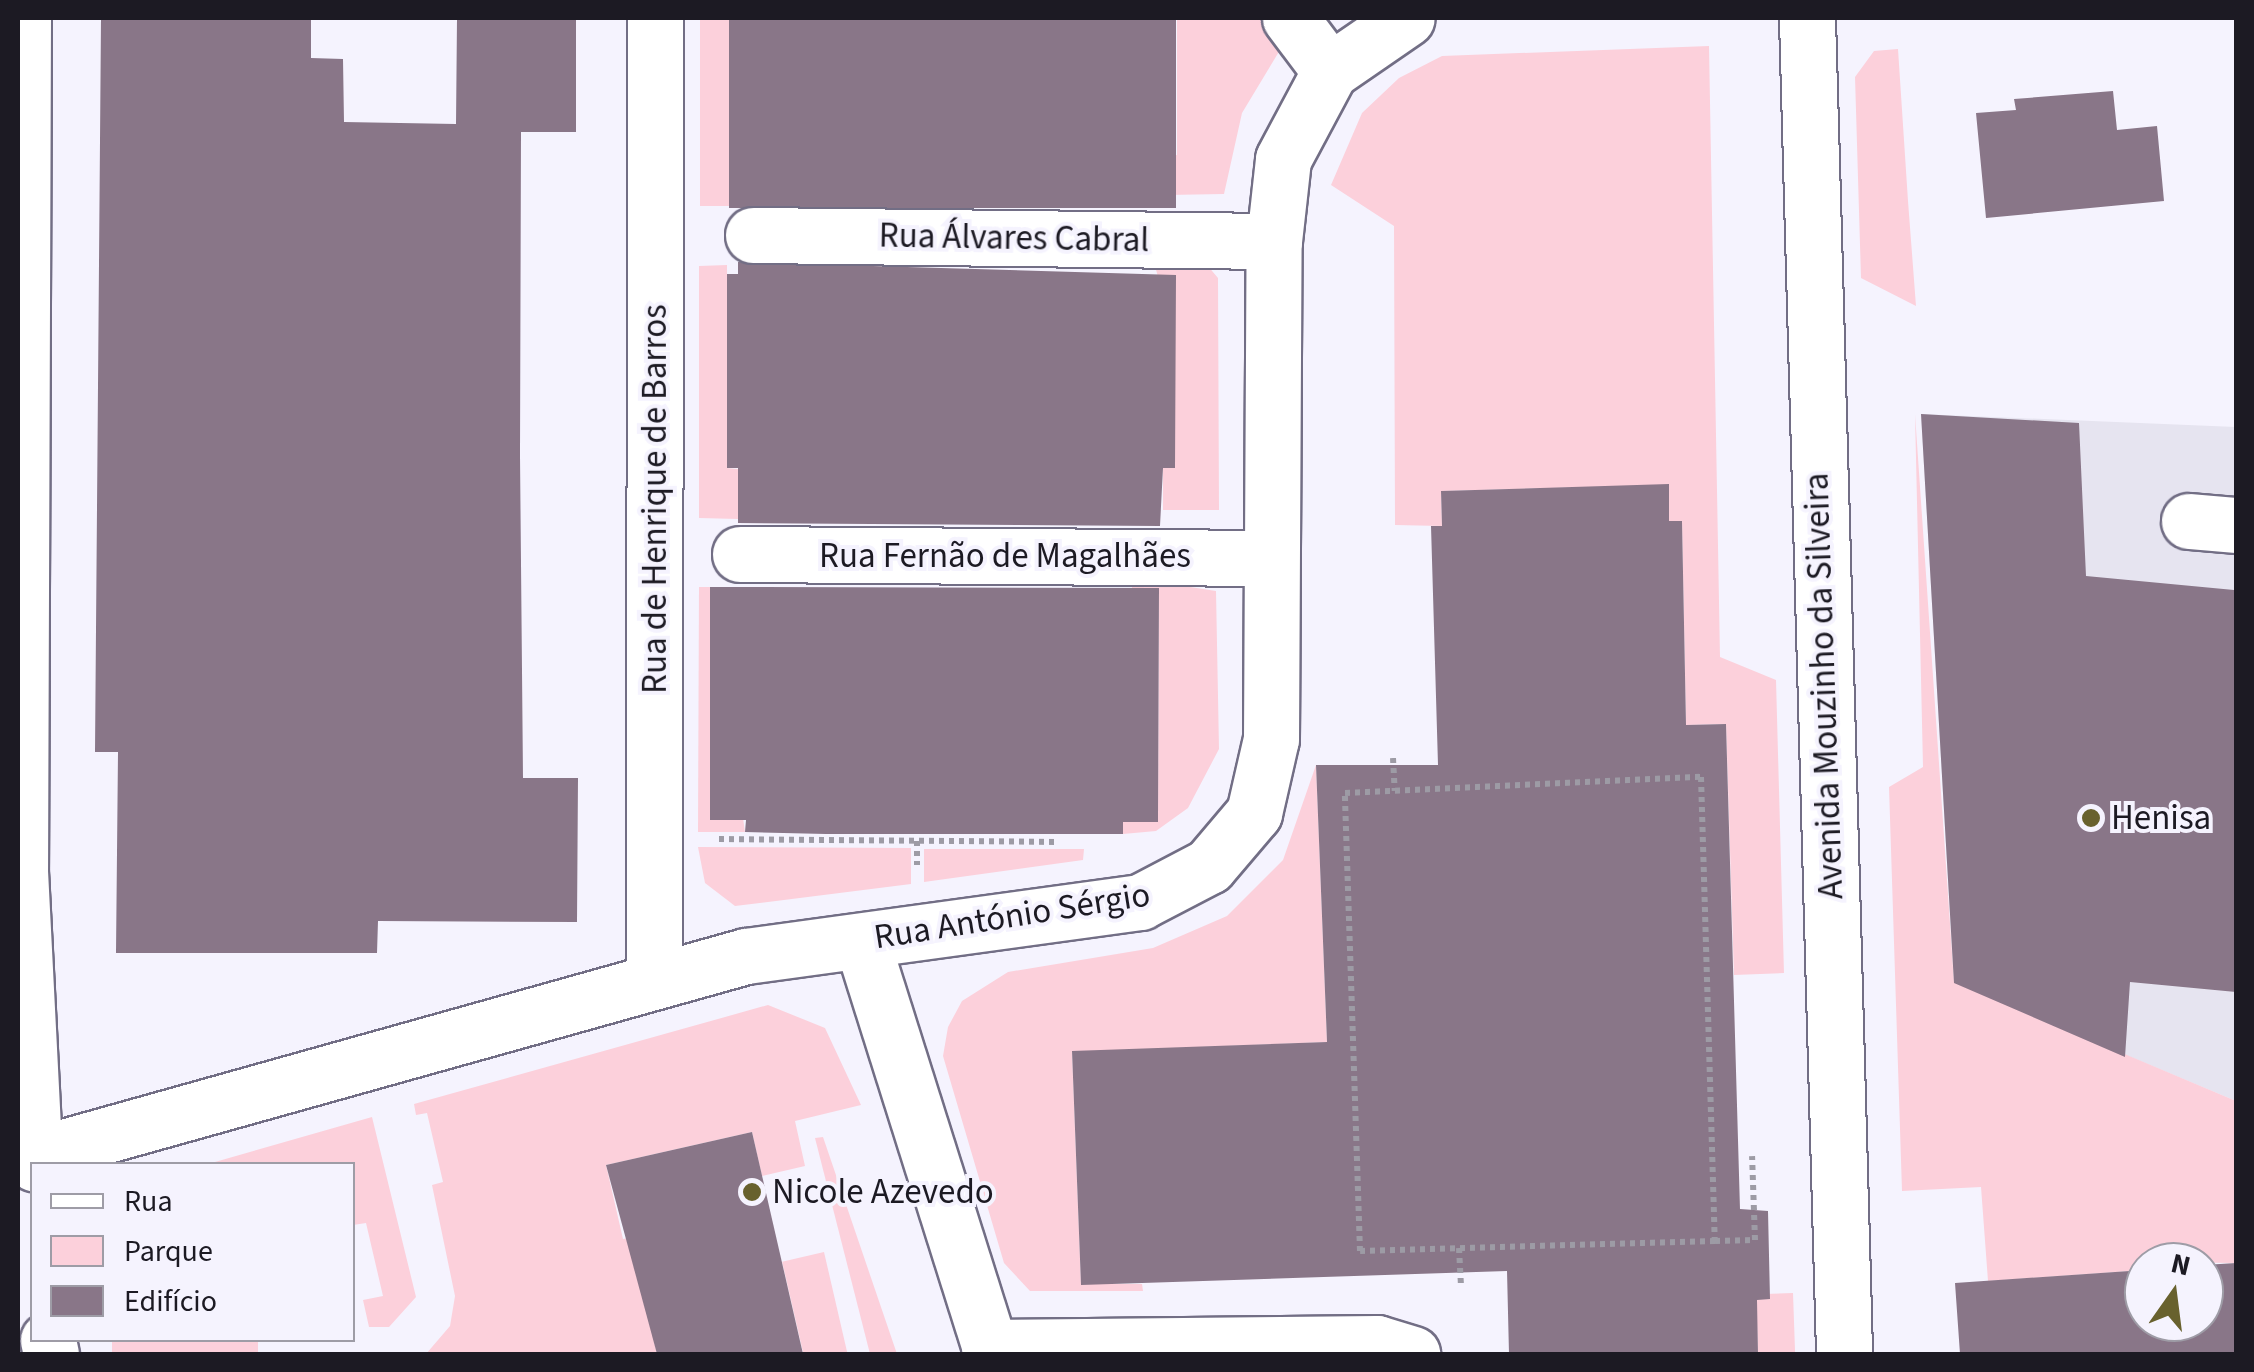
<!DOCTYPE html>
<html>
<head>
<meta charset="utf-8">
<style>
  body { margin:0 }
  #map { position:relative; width:2254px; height:1372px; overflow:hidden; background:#f5f3fe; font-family:"Source Sans 3",sans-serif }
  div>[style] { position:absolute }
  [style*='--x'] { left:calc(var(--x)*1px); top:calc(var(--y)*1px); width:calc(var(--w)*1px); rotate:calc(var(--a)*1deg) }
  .built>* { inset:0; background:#e6e4f0 }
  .green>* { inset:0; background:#fcd0db; transform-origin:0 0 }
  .building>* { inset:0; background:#897688; transform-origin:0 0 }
  .path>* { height:6px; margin-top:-3px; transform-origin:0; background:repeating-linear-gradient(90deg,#9d9ba5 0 5px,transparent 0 10px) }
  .roads { filter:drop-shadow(2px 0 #726e85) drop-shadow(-2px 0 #726e85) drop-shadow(0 2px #726e85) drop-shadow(0 -2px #726e85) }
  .minor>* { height:55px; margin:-27.5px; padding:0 27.5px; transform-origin:27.5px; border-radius:27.5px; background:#fff }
  .dots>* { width:28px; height:28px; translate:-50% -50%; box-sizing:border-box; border:5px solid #f5f3fe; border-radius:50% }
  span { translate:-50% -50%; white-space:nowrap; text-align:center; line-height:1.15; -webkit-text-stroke:8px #f5f3fe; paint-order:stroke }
  .street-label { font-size:35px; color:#1c1a23 }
  .poi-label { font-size:35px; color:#1c1a23 }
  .left { translate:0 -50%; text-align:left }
  .frame { position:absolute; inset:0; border:20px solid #1c1a23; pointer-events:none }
  .legend { position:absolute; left:30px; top:1162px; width:325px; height:180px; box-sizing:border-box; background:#f5f3fe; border:2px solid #9e9ca6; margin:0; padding:12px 18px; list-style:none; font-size:30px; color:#1c1a23 }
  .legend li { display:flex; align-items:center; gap:20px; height:50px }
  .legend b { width:50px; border:2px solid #9e9ca6 }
  .north { position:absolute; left:2124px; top:1242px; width:100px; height:100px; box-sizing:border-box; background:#f5f3fe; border:2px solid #9e9ca6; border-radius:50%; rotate:14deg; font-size:28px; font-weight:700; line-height:40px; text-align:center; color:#1c1a23 }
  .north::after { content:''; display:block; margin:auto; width:35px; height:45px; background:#68612e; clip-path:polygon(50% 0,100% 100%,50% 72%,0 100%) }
</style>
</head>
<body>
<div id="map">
  <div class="built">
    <div style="clip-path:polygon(1921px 414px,2236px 427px,2236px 1101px,1954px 983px)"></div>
  </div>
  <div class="green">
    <div style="clip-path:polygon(700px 18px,729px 18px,737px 206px,700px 206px)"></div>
    <div style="clip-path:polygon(1177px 18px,1261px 18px,1280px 50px,1242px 113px,1224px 194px,1167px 195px,1166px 157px,1177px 155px)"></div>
    <div style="clip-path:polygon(1709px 46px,1720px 657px,1776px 680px,1784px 973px,1734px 975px,1726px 724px,1686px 725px,1682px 521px,1669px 521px,1669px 485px,1441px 491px,1442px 526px,1395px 525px,1394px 226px,1331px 185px,1362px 113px,1399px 78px,1442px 56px)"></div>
    <div style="clip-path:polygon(1898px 49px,1908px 201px,1916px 306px,1861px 278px,1855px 77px,1874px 51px)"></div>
    <div style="clip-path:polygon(1154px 262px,1207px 265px,1218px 278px,1219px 510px,1163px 510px,1163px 468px,1175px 467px,1175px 341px)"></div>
    <div style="clip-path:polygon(727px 265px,727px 468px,738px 469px,738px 519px,699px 518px,699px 266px)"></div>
    <div style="clip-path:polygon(1915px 414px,1954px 982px,2236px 1101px,2236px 1263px,2144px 1262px,2144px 1270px,1988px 1281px,1981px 1187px,1902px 1191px,1889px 787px,1923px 767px)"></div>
    <div style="clip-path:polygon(1132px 578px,1216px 591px,1219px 749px,1188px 808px,1156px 831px,1123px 834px,1123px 822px,1158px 822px,1159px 589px,1132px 588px)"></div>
    <div style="clip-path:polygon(699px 587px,710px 587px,745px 832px,698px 832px)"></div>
    <div style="clip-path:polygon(1316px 765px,1327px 1042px,1072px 1052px,1081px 1284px,1142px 1284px,1143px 1291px,1030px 1291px,1004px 1263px,943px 1056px,948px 1027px,962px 1001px,1008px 972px,1153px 948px,1227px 916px,1283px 860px)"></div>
    <div style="clip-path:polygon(698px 847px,911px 848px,911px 884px,735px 906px,705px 883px)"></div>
    <div style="clip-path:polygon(924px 849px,1084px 849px,1083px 860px,924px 882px)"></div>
    <div style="clip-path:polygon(768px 1005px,825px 1028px,861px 1105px,795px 1121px,805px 1166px,762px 1176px,752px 1132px,606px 1165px,623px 1239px,640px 1236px,637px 1266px,657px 1354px,426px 1354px,450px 1326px,455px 1296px,432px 1185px,443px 1182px,427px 1113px,416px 1115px,414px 1104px)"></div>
    <div style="clip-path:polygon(372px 1117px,416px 1297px,389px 1327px,369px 1327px,363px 1300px,383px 1296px,366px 1223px,353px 1225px,352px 1164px,208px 1164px)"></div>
    <div style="clip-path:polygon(823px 1137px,897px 1354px,870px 1354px,815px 1138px)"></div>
    <div style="left:824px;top:1252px;width:105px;height:43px;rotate:77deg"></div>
    <div style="left:1793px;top:1293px;width:61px;height:37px;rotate:88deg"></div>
    <div style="left:112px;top:1340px;width:146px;height:15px"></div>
  </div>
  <div class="building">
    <div style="clip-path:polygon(101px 18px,311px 18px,311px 58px,343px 59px,344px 122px,456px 124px,457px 18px,576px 18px,576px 132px,521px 132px,520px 455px,523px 778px,578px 778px,577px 922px,378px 921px,377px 953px,116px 953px,118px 752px,95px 752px)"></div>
    <div style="left:729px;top:18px;width:447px;height:190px"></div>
    <div style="clip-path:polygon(2113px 91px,2117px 130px,2157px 126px,2164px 201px,1986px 218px,1976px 113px,2016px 110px,2014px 99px)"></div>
    <div style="clip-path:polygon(738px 262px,1176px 275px,1175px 468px,1163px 468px,1160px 526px,738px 523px,738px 468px,727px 468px,727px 274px,738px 274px)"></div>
    <div style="clip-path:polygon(1921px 414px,2079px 423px,2086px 576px,2234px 590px,2236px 992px,2130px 982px,2125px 1057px,1954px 983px)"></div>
    <div style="clip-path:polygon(1669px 484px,1669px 521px,1682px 521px,1686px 725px,1726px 724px,1740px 1209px,1768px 1211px,1770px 1299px,1757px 1300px,1758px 1354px,1509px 1354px,1507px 1271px,1081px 1285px,1072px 1051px,1327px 1042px,1316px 765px,1438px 765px,1431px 526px,1442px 526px,1441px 491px)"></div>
    <div style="clip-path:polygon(710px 587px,1159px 588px,1158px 822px,1123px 822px,1123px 834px,826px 834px,745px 832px,746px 820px,710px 820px)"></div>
    <div style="clip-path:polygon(752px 1132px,803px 1354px,657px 1354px,606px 1165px)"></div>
    <div style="clip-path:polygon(2236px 1263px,2236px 1354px,1960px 1354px,1955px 1283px,2144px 1270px,2144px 1322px,2204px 1322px,2204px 1265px)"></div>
  </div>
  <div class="path">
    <div style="--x:1393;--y:758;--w:33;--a:87"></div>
    <div style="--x:1701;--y:777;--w:464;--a:88.3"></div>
    <div style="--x:1715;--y:1241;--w:355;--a:178.4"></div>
    <div style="--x:1360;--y:1251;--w:458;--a:-91.9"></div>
    <div style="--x:1345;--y:793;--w:356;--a:-2.6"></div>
    <div style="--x:719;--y:839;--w:337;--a:0.5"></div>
    <div style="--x:917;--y:841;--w:24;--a:90"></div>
    <div style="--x:1715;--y:1241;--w:40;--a:-1.4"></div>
    <div style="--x:1755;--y:1240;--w:84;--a:-92"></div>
    <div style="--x:1459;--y:1248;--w:36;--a:87"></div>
  </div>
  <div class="roads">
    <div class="minor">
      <div style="--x:23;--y:18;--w:853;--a:90.2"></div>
      <div style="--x:20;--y:871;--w:293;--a:87.1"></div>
      <div style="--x:1290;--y:18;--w:66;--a:53"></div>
      <div style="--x:1807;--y:18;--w:1337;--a:88.41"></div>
      <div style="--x:753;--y:235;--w:521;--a:0.66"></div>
      <div style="--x:2189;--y:521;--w:47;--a:4.9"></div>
      <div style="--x:740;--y:554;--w:530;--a:0.43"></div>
      <div style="--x:862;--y:942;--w:432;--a:72.5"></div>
      <div style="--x:654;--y:981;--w:963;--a:-89.94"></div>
      <div style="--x:35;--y:1155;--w:738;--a:-15.64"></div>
      <div style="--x:746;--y:956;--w:398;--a:-7.8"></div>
      <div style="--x:1140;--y:902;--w:78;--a:-27.6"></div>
      <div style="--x:1209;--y:866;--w:70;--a:-49.7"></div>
      <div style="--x:1254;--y:813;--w:76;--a:-77.1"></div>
      <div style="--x:1271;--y:739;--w:498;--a:-89.7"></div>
      <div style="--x:1274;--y:241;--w:82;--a:-83.7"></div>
      <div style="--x:1283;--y:159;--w:100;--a:-61.9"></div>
      <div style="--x:1330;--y:71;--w:93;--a:-34.5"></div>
      <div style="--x:48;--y:1340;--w:14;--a:78"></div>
      <div style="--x:989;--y:1347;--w:388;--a:-0.6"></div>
      <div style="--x:1377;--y:1343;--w:37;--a:17"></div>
    </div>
  </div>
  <div class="dots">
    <div style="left:2091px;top:818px;background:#68612e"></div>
    <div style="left:752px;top:1192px;background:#68612e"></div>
  </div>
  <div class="street-label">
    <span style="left:1014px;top:238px;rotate:1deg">Rua Álvares Cabral</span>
    <span style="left:655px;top:499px;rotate:-90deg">Rua de Henrique de Barros</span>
    <span style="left:1005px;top:556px">Rua Fernão de Magalhães</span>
    <span style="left:1824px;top:686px;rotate:-92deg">Avenida Mouzinho da Silveira</span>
    <span style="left:1012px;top:916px;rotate:-9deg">Rua António Sérgio</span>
  </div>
  <div class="poi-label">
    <span class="left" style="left:2111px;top:818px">Henisa</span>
    <span class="left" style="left:772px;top:1192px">Nicole Azevedo</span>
  </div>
  <div class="frame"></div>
  <ul class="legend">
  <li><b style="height:12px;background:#fff"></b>Rua</li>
  <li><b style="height:28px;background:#fcd0db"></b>Parque</li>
  <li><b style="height:28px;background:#897688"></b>Edifício</li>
  </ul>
  <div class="north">N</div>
</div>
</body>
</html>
